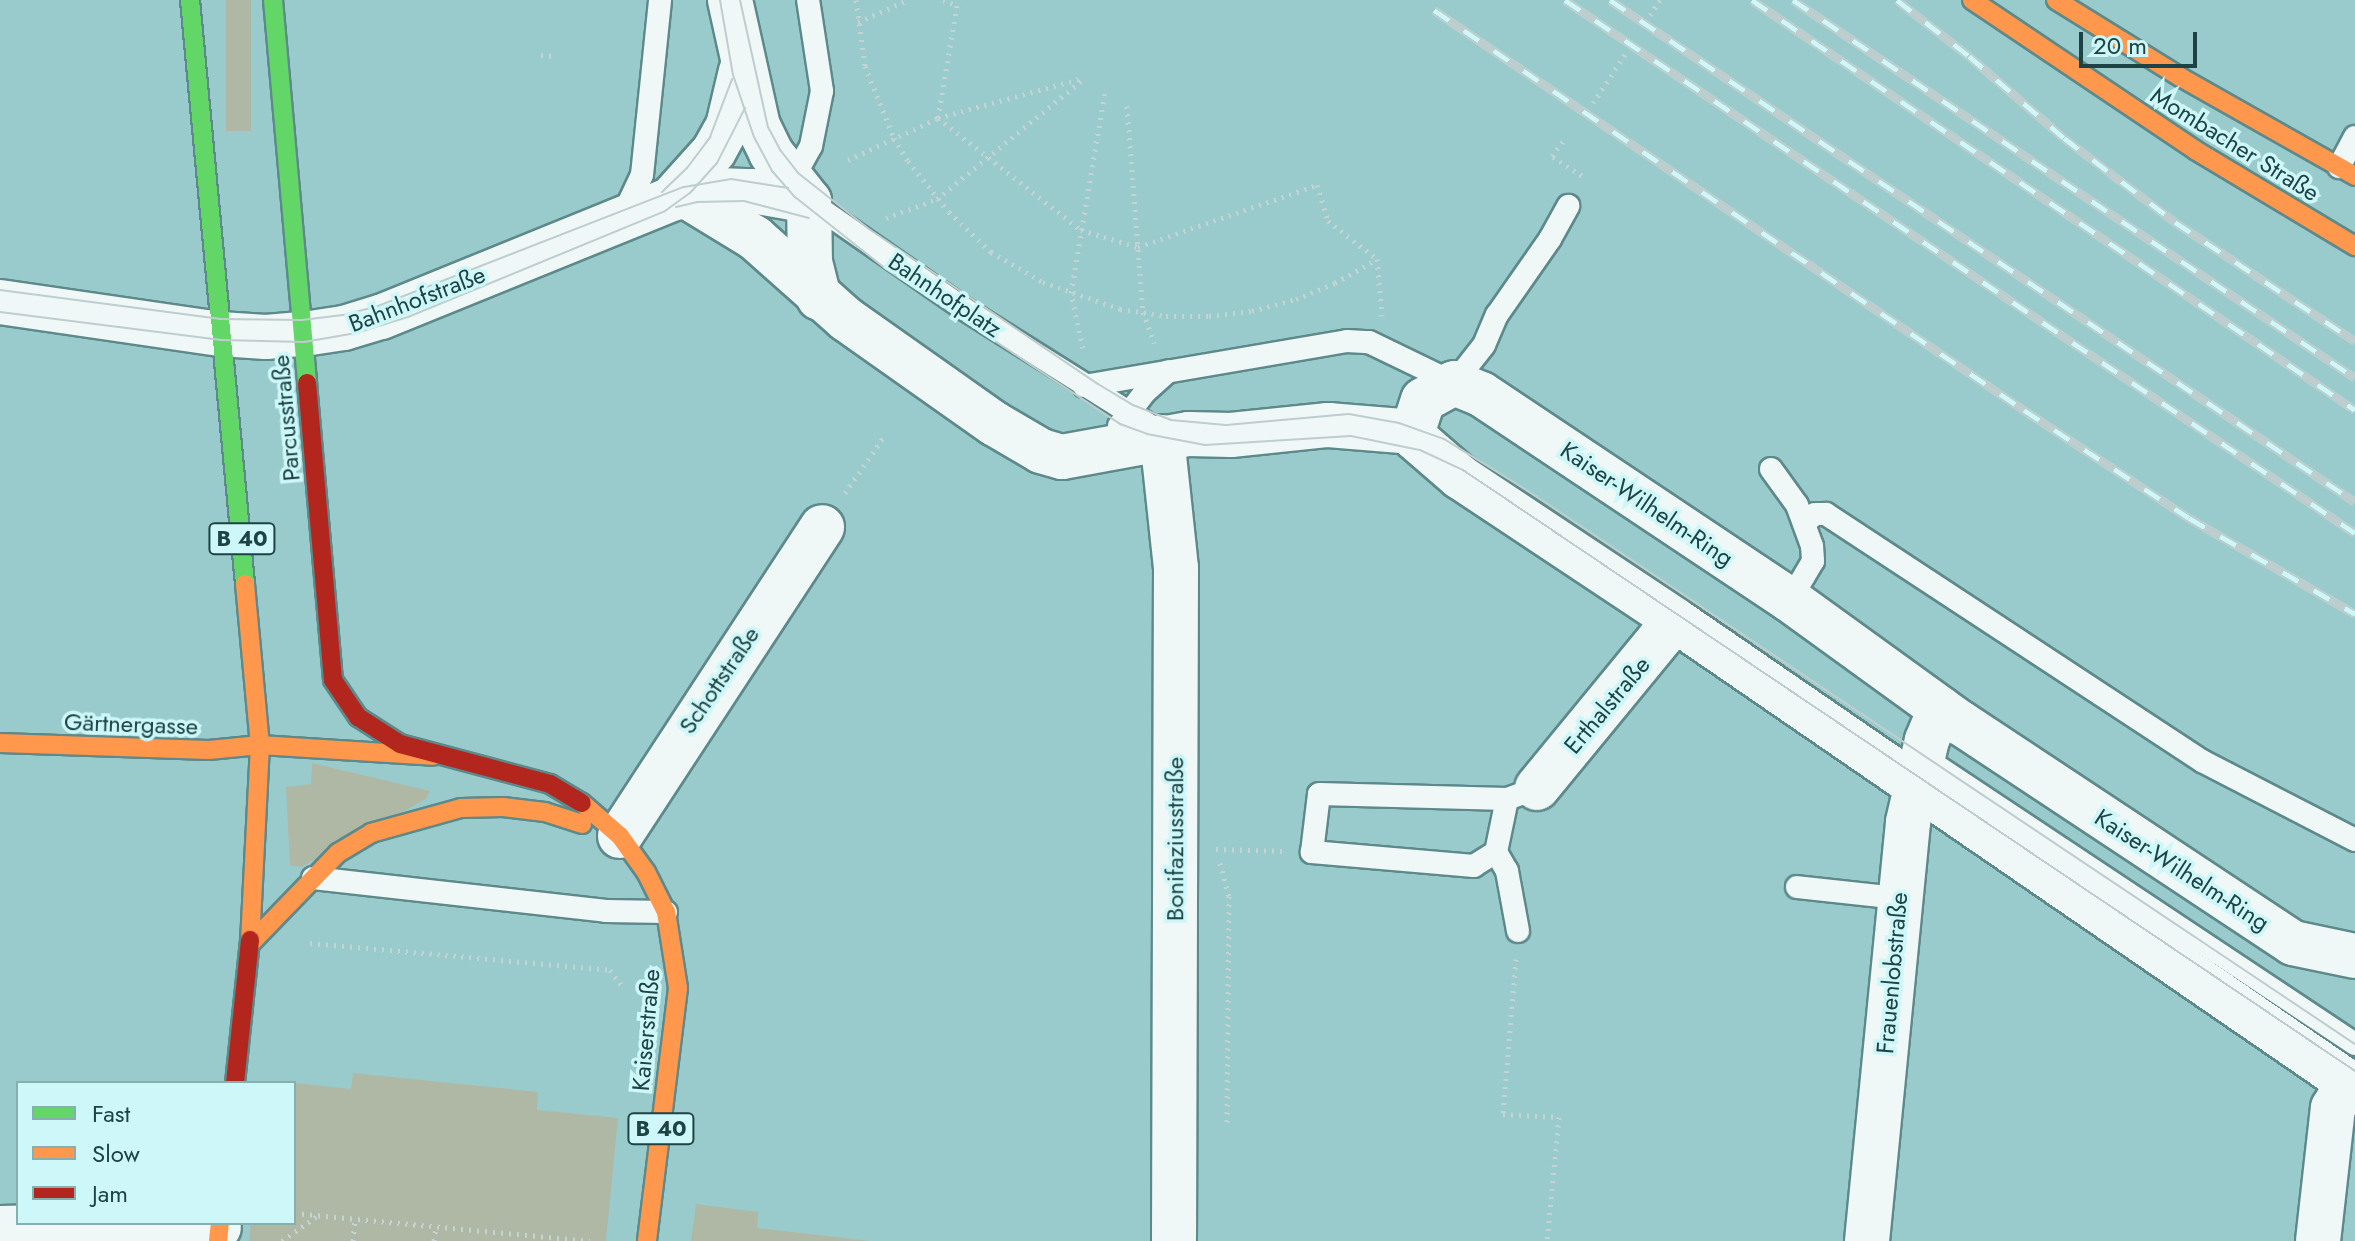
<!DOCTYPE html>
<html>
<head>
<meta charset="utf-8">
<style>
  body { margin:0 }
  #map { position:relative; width:2355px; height:1241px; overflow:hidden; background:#9acbcc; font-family:Jost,sans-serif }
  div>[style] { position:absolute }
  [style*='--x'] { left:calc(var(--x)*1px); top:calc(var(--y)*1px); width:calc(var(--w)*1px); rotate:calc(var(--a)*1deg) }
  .green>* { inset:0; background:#afb8a5; transform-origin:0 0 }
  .path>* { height:5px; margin-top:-2.5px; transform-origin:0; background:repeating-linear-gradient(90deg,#c4d4d4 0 2px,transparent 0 8px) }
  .roads { filter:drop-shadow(2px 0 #5d898a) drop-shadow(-2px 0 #5d898a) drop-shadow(0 2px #5d898a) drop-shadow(0 -2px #5d898a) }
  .lane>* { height:22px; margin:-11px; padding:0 11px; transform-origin:11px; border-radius:11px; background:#f0f7f7 }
  .street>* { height:44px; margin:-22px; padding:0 22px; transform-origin:22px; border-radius:22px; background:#f0f7f7 }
  .fast>* { height:18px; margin:-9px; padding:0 9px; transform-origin:9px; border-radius:9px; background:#63d668 }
  .slow>* { height:18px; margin:-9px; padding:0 9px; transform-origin:9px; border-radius:9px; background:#ff974d }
  .jam>* { height:18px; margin:-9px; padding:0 9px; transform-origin:9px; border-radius:9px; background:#b3261e }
  .tram>* { height:2px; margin:-1px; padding:0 1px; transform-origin:1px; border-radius:1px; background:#becdcd }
  .rail>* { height:9px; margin-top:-4.5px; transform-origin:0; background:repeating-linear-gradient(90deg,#cdf7f8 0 18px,#becdcd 0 36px); box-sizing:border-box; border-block:2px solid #becdcd }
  span { translate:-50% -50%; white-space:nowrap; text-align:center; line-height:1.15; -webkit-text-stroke:7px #cdf7f8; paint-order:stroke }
  .shield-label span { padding:2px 6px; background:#cdf7f8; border:2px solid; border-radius:6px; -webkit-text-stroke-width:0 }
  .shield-label { font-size:22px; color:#1d4344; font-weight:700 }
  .street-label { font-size:24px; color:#1d4344 }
  .legend { position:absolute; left:16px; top:1081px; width:280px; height:144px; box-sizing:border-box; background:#cdf7f8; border:2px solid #87afb0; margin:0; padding:10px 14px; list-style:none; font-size:24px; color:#1d4344 }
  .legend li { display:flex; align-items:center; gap:16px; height:40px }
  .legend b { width:40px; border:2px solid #87afb0 }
  .scale { position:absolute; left:2079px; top:32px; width:118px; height:36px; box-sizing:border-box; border:4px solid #1d4344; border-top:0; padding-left:10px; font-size:24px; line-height:28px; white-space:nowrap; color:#1d4344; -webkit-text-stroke:6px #cdf7f8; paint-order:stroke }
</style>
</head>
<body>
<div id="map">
  <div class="green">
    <div style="left:226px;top:0;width:25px;height:131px"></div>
    <div style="clip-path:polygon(312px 763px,430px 791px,426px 799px,301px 867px,290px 865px,286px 787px,311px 784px)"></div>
    <div style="clip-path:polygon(353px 1073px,538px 1092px,537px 1110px,618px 1118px,606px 1241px,249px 1241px,251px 1223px,294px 1223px,294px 1083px,351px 1089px)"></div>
    <div style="clip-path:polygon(696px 1204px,758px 1212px,757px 1228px,870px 1241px,691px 1241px)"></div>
  </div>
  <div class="path">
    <div style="--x:856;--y:0;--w:67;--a:82.2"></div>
    <div style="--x:865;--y:66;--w:78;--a:68.1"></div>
    <div style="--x:894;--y:138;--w:27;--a:59"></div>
    <div style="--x:908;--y:161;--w:65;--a:51.2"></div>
    <div style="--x:949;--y:212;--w:58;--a:43.6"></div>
    <div style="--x:991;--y:252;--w:60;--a:30"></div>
    <div style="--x:1043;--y:282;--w:82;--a:19.3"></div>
    <div style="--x:1120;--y:309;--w:47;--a:8.7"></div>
    <div style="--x:1166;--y:316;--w:43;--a:0"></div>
    <div style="--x:1209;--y:316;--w:43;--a:-6.6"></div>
    <div style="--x:1252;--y:311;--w:46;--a:-15.3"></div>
    <div style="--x:1296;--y:299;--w:42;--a:-22.3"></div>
    <div style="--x:1335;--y:283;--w:48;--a:-29.7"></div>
    <div style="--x:943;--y:0;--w:14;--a:21"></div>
    <div style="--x:1650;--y:15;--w:18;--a:-56"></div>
    <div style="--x:858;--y:22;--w:55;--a:-23.7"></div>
    <div style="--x:541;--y:55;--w:12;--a:5"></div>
    <div style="--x:1593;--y:103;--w:60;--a:-56.6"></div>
    <div style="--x:1127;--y:106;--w:207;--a:85.6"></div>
    <div style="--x:1143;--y:312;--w:33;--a:70"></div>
    <div style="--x:938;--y:118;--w:182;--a:38.1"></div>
    <div style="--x:1081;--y:230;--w:59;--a:16.6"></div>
    <div style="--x:1138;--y:247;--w:189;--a:-19.1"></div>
    <div style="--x:1317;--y:185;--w:38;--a:73"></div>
    <div style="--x:1328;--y:221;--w:62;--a:37.8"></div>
    <div style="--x:1377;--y:259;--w:57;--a:85"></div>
    <div style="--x:938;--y:118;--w:120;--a:-80.4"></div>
    <div style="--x:1552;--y:156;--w:21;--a:-53"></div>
    <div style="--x:1553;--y:157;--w:35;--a:33"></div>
    <div style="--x:848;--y:160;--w:99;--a:-25"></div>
    <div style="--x:938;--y:118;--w:147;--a:-15.4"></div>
    <div style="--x:886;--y:218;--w:54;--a:-20.4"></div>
    <div style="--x:937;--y:199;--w:191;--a:-39.3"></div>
    <div style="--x:1083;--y:348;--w:56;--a:-102.3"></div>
    <div style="--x:1071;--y:293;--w:205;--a:-80.4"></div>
    <div style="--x:845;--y:493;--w:67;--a:-55.4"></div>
    <div style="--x:1216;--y:849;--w:66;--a:1.7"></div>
    <div style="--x:1220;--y:863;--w:34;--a:75"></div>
    <div style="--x:1229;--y:896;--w:228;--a:90.5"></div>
    <div style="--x:310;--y:943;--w:301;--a:5.1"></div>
    <div style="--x:610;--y:970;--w:20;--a:53"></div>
    <div style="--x:1516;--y:959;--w:156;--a:94.8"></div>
    <div style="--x:1503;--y:1114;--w:56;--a:3.1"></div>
    <div style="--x:1559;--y:1117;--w:125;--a:95.5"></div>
    <div style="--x:294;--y:1213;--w:297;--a:5.4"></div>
    <div style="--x:282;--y:1241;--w:43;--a:-35.5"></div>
    <div style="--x:353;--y:1241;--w:22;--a:-85"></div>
    <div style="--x:434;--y:1241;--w:15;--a:-82"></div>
  </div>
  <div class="roads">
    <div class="lane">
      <div style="--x:2339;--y:167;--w:34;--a:-62"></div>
      <div style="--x:789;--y:186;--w:46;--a:-61.2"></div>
      <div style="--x:811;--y:146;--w:56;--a:-78.7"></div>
      <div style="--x:822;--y:91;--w:92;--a:-98.7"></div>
      <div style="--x:809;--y:201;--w:188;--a:34.8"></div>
      <div style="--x:963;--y:308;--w:218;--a:32.2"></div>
      <div style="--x:1147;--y:424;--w:20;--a:41"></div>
      <div style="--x:624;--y:213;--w:42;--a:-64.7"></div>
      <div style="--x:642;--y:175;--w:176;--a:-84.1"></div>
      <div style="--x:1084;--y:386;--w:267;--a:-9.7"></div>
      <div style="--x:1347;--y:341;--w:22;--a:3"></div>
      <div style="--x:1369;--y:342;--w:94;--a:25.8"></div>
      <div style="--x:1454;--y:383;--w:48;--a:-51.7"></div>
      <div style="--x:1484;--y:345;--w:33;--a:-67"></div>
      <div style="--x:1497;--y:315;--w:93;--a:-55.1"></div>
      <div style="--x:1550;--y:239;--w:38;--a:-61"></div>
      <div style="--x:1119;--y:426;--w:43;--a:-52.6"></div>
      <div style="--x:1145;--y:392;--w:31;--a:-42"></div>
      <div style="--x:1771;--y:469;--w:44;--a:54.2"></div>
      <div style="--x:1797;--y:505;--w:44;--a:69.9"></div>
      <div style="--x:1812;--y:546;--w:15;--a:86"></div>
      <div style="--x:1813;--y:561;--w:45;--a:120.5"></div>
      <div style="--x:1804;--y:523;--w:14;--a:-39"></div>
      <div style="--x:1815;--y:514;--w:11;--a:0"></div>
      <div style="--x:1826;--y:514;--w:450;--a:33.3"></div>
      <div style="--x:2202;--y:761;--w:172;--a:27.3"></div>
      <div style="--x:1920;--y:755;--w:522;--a:33.6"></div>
      <div style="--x:1507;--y:799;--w:54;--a:101.7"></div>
      <div style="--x:1496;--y:852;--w:26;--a:148"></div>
      <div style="--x:1474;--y:866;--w:163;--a:-175.1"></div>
      <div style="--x:1312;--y:852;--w:58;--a:-83.1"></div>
      <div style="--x:1319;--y:794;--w:188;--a:1.5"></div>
      <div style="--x:1507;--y:799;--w:32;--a:-20"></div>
      <div style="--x:1496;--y:852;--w:22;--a:60"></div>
      <div style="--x:1507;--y:871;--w:61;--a:79.6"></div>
      <div style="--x:313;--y:878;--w:295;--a:6.4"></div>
      <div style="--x:606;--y:911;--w:60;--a:1"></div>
      <div style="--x:1797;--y:887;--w:103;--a:6.2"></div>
    </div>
    <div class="street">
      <div style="--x:730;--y:0;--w:129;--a:77.5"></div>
      <div style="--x:758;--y:126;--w:30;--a:64"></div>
      <div style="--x:771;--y:153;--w:61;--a:51.6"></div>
      <div style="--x:809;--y:201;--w:61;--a:89.1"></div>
      <div style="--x:810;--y:262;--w:37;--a:76"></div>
      <div style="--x:686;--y:196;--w:81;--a:31.3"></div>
      <div style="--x:755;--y:238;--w:122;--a:41.7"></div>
      <div style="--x:846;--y:319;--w:182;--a:35.2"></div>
      <div style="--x:995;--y:424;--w:53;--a:30.4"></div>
      <div style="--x:1041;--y:451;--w:22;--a:16"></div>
      <div style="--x:1062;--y:457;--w:129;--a:-10.3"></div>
      <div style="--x:1189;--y:434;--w:42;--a:1.4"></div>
      <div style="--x:1231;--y:435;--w:98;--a:-5.9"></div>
      <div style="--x:1328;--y:425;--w:86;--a:4.7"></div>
      <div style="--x:671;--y:199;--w:64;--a:-48.1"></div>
      <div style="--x:714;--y:151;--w:29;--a:-61"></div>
      <div style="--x:728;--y:126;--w:57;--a:-76.7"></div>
      <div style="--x:0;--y:302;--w:222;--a:8.3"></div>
      <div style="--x:220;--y:334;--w:46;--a:3.7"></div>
      <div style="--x:266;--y:337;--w:38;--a:-5"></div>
      <div style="--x:304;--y:334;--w:40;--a:-8.5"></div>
      <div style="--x:344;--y:328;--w:39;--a:-17"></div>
      <div style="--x:381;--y:317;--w:313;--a:-22.1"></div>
      <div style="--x:671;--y:199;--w:46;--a:-11.3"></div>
      <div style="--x:716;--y:190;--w:37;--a:2"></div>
      <div style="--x:753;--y:191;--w:57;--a:10.1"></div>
      <div style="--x:1162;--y:437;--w:132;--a:83.9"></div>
      <div style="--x:1176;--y:568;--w:673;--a:90.17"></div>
      <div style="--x:1537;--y:788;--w:217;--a:-50.6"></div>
      <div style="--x:620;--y:836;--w:369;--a:-56.8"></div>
      <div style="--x:2355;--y:956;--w:63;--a:-168.2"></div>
      <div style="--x:2293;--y:943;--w:399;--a:-146.5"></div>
      <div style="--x:1960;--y:723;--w:210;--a:-144.1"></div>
      <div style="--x:1790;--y:600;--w:371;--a:-146.3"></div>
      <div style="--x:1481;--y:394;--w:29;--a:-158"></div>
      <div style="--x:1454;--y:383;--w:35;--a:151"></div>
      <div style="--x:1423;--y:400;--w:28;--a:108"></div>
      <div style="--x:1414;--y:427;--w:11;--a:85"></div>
      <div style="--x:1415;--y:438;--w:60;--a:40.9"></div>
      <div style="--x:1460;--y:477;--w:258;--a:33.6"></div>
      <div style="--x:1675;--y:620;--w:825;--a:34.48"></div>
      <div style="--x:0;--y:1228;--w:182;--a:-1.3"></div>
      <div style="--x:182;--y:1224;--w:37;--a:6"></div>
      <div style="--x:1867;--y:1241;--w:421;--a:-84.4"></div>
      <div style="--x:1908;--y:822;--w:84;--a:-77"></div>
      <div style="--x:1927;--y:740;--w:34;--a:-67"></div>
      <div style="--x:2318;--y:1241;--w:134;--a:-83.6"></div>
      <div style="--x:2333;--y:1108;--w:29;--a:-59"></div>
    </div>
    <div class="fast">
      <div style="--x:190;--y:0;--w:587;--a:84.62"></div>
      <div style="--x:273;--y:0;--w:385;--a:84.9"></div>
    </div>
    <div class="slow">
      <div style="--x:1972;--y:0;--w:269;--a:33.9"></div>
      <div style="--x:2195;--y:150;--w:187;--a:31"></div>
      <div style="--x:2056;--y:0;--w:148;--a:31.8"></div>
      <div style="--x:2182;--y:78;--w:199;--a:29.5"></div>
      <div style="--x:245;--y:584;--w:162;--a:84.7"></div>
      <div style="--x:260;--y:745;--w:195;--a:92.9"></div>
      <div style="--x:0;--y:743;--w:209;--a:1.9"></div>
      <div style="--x:209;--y:750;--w:51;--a:-5.6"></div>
      <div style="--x:260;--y:745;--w:173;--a:3.6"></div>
      <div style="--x:582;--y:803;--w:50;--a:41"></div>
      <div style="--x:620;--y:836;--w:44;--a:54.2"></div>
      <div style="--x:646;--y:872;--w:45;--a:63.4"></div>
      <div style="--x:666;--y:912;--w:77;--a:81"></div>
      <div style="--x:678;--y:988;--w:255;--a:97"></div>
      <div style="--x:250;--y:944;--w:127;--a:-46"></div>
      <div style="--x:338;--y:853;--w:39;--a:-31"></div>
      <div style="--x:371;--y:833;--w:93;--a:-15.5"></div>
      <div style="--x:461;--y:808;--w:42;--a:-1.4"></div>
      <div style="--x:503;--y:807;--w:42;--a:6.8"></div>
      <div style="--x:545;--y:812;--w:39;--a:18"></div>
      <div style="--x:218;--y:1241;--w:18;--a:-84"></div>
    </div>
    <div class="jam">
      <div style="--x:307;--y:383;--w:298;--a:85"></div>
      <div style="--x:333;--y:680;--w:45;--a:56"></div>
      <div style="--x:358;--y:717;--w:50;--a:32.7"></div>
      <div style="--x:400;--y:744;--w:155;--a:14.9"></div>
      <div style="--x:550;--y:784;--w:37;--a:31"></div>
      <div style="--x:235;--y:1083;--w:144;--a:-84"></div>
    </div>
  </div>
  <div class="tram">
    <div style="--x:720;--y:0;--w:76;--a:80.2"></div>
    <div style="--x:733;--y:75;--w:65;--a:71.3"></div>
    <div style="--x:754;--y:137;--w:40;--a:62"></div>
    <div style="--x:773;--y:172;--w:33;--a:49"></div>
    <div style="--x:795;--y:197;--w:116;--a:38.4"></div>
    <div style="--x:886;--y:269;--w:281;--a:33.5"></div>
    <div style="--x:1120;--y:424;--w:29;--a:20"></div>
    <div style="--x:1147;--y:434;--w:59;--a:10.7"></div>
    <div style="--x:1205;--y:445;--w:146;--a:-3.5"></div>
    <div style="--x:1351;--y:436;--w:70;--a:11.5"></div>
    <div style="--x:1420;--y:450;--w:47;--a:24.9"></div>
    <div style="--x:1463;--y:470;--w:1076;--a:33.97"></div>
    <div style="--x:740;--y:0;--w:130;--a:77.6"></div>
    <div style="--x:768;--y:127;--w:27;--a:62"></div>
    <div style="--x:781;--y:151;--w:28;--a:52"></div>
    <div style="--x:798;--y:173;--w:90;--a:38.3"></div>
    <div style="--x:869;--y:229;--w:277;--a:34.1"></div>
    <div style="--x:1098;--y:384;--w:41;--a:31"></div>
    <div style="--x:1133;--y:405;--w:41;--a:21.5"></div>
    <div style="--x:1171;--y:420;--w:55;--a:5.2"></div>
    <div style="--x:1226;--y:425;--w:123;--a:-5.1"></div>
    <div style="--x:1349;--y:414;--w:51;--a:10.2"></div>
    <div style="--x:1399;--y:423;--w:48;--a:19.6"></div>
    <div style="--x:1444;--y:439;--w:108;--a:31.8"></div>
    <div style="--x:1536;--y:496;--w:985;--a:33.79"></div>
    <div style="--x:662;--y:192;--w:35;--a:-44"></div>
    <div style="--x:687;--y:168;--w:39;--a:-53"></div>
    <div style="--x:710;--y:137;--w:62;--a:-69.2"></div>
    <div style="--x:676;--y:207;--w:22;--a:-13"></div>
    <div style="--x:697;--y:202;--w:47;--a:-1.2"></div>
    <div style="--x:744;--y:201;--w:67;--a:14.7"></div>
    <div style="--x:0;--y:290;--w:221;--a:7.5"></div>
    <div style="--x:219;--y:319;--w:83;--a:0.7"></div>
    <div style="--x:302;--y:320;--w:41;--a:-7"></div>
    <div style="--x:343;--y:315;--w:36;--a:-14"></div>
    <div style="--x:378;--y:306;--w:328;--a:-21.3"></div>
    <div style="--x:684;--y:187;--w:48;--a:-9.7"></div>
    <div style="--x:731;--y:179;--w:58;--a:9"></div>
    <div style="--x:0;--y:312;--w:223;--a:7.2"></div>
    <div style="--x:221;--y:340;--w:83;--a:1.4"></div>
    <div style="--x:304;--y:342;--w:53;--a:-9.8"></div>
    <div style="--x:356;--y:333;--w:54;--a:-17.1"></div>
    <div style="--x:408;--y:317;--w:278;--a:-22.4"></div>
    <div style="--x:665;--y:211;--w:31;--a:-36"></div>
    <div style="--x:690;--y:193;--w:40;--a:-48"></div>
    <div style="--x:717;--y:163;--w:62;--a:-63"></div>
  </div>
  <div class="rail">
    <div style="--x:1565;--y:0;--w:953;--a:34.01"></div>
    <div style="--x:1610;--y:0;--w:898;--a:33.97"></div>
    <div style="--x:1752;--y:0;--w:729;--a:34.21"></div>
    <div style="--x:1793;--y:0;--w:677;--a:33.92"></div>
    <div style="--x:1897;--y:0;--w:91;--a:37.9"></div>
    <div style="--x:1969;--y:56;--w:125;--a:40.8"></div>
    <div style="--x:2064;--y:138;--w:139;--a:37.1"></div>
    <div style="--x:2175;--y:222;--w:216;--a:33.5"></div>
    <div style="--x:1434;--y:10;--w:713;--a:34.14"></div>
    <div style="--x:2024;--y:410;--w:197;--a:33.2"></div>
    <div style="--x:2189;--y:518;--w:192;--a:30"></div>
  </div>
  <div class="shield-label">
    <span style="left:242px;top:539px">B 40</span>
    <span style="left:661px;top:1129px">B 40</span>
  </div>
  <div class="street-label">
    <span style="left:2235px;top:144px;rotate:32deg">Mombacher Straße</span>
    <span style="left:945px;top:295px;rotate:34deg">Bahnhofplatz</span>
    <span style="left:417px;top:299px;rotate:-21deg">Bahnhofstraße</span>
    <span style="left:286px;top:418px;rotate:-95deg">Parcusstraße</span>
    <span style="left:1647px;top:504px;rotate:34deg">Kaiser-Wilhelm-Ring</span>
    <span style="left:719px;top:680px;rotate:-56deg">Schottstraße</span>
    <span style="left:1607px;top:705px;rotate:-50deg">Erthalstraße</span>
    <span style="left:131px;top:724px;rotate:2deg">Gärtnergasse</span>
    <span style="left:1175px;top:839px;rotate:-90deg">Bonifaziusstraße</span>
    <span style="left:2182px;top:870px;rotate:33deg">Kaiser-Wilhelm-Ring</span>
    <span style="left:1892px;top:973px;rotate:-85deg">Frauenlobstraße</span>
    <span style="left:646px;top:1030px;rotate:-85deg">Kaiserstraße</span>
  </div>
  <ul class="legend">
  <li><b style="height:10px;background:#63d668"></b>Fast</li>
  <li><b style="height:10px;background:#ff974d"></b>Slow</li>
  <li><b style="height:10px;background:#b3261e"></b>Jam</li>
  </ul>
  <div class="scale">20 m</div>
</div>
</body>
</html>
